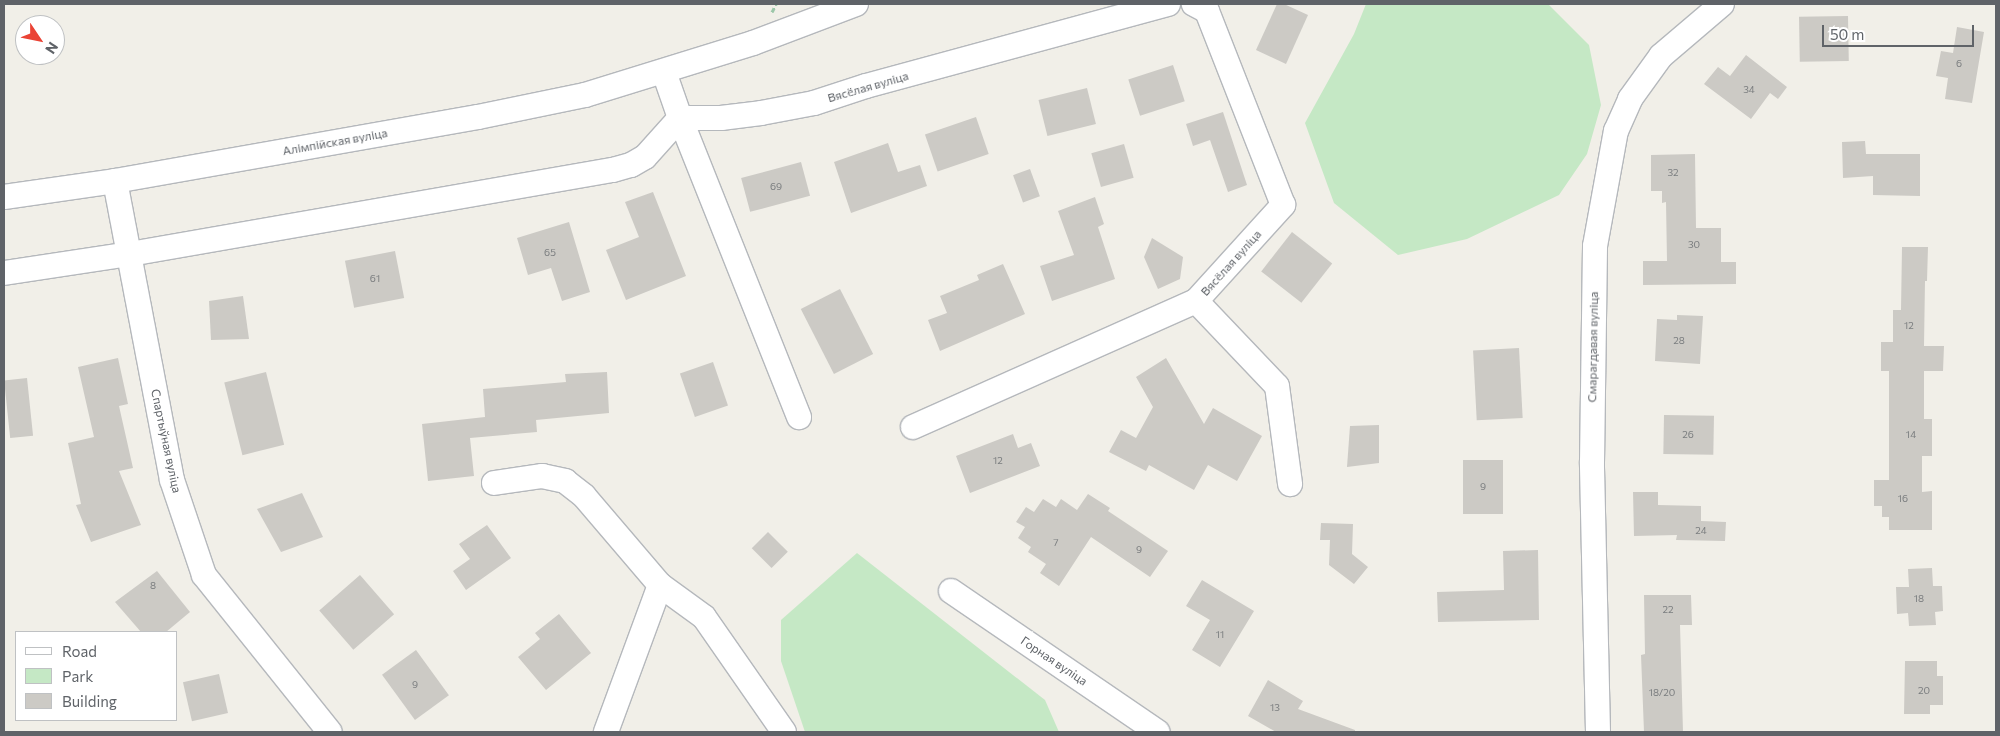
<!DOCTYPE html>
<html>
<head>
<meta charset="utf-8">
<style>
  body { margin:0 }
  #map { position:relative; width:2000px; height:736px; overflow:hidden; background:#f1efe8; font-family:Commissioner,sans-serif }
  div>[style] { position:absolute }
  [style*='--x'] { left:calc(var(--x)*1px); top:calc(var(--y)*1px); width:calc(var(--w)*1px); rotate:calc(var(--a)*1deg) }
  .green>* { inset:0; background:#c5e8c5 }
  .building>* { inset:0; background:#cccac5; transform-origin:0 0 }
  .path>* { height:3px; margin-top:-1.5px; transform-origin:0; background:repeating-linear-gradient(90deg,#9cc7a9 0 5px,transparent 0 7.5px) }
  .roads { filter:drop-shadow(1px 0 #b5b8bc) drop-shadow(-1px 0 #b5b8bc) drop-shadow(0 1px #b5b8bc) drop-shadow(0 -1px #b5b8bc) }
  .minor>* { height:24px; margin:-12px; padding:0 12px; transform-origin:12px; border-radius:12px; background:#fff }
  span { translate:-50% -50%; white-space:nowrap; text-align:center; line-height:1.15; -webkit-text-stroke:5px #fff; paint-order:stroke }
  .number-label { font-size:10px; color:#7a7d7f }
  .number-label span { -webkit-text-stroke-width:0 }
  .street-label { font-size:12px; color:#5f6368 }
  .frame { position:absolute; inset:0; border:5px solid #5f6368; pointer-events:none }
  .legend { position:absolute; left:15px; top:631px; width:162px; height:90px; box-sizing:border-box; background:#fff; border:1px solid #bfc1c3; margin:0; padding:6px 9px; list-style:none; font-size:15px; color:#5f6368 }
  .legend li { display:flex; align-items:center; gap:10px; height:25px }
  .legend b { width:25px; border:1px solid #bfc1c3 }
  .north { position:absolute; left:15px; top:15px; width:50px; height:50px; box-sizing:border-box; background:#fff; border:1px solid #bfc1c3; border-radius:50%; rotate:124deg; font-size:14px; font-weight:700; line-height:20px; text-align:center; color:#5f6368 }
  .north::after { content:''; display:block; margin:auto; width:18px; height:22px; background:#ea4335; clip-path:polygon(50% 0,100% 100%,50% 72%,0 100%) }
  .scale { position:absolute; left:1822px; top:25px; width:152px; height:22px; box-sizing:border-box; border:2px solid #5f6368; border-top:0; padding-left:6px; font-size:15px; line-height:18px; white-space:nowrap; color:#5f6368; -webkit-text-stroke:4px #fff; paint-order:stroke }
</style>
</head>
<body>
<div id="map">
  <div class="green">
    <div style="clip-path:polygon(1366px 4px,1548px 4px,1589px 45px,1601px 105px,1587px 154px,1559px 195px,1467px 239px,1398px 255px,1334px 203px,1305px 123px,1354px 34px)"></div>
    <div style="clip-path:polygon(857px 553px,1045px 700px,1059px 732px,805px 732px,781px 661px,781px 620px)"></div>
  </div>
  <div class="building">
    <div style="clip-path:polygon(1277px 4px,1284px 4px,1308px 15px,1286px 64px,1256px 50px)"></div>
    <div style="left:1848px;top:16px;width:45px;height:49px;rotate:89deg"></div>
    <div style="clip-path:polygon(1957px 27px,1984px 32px,1972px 103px,1945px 99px,1948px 78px,1936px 76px,1941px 51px,1953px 53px)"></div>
    <div style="clip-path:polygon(1746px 55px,1787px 87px,1778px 99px,1770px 93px,1751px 119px,1704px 84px,1718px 67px,1730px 76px)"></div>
    <div style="left:1173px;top:65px;width:38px;height:47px;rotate:72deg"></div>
    <div style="left:1087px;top:88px;width:37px;height:50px;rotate:76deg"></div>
    <div style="clip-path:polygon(1223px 112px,1247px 185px,1228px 192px,1210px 140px,1193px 146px,1186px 124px)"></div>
    <div style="left:976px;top:117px;width:39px;height:54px;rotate:71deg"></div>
    <div style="clip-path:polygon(1865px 141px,1866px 154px,1920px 154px,1920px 196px,1873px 195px,1873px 176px,1843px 178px,1842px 142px)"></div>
    <div style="clip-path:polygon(888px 143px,898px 172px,920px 165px,927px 186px,851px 213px,834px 162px)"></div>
    <div style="left:1124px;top:144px;width:35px;height:34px;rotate:74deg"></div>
    <div style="clip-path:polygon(1695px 154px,1696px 228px,1721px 228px,1721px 262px,1736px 262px,1736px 284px,1643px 285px,1643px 261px,1667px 261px,1666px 202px,1662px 203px,1662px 191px,1651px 191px,1651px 155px)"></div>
    <div style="left:801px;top:162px;width:35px;height:62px;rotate:75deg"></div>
    <div style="left:1030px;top:169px;width:29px;height:18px;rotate:70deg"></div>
    <div style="clip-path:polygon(653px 192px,686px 276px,626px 300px,606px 250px,639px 237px,625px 202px)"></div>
    <div style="clip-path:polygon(1095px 197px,1104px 224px,1098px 227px,1115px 279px,1052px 301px,1040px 266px,1074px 255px,1058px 211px)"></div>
    <div style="clip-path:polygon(569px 222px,590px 292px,562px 301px,551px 268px,528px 275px,517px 238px)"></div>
    <div style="left:1292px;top:232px;width:51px;height:50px;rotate:38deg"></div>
    <div style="clip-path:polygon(1152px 238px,1183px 257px,1180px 279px,1158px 289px,1144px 257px)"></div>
    <div style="clip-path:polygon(1902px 247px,1928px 247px,1927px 281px,1925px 281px,1924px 346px,1944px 346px,1943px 371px,1924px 371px,1924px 419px,1932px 419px,1932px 456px,1922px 456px,1922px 492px,1932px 491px,1932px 530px,1889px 530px,1889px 517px,1882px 517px,1882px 506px,1874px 506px,1874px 480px,1889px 480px,1889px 371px,1881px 371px,1881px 342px,1893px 342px,1893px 310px,1901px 310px)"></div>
    <div style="left:395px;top:251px;width:48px;height:51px;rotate:79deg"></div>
    <div style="clip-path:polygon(1003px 264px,1025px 314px,940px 351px,928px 320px,947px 313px,940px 296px,979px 280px,977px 275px)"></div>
    <div style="left:840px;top:289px;width:73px;height:44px;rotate:63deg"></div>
    <div style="clip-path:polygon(243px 296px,249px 339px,211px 340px,209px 301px)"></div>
    <div style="clip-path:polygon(1677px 315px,1703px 316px,1700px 364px,1655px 361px,1657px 319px,1677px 320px)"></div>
    <div style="left:1519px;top:348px;width:70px;height:46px;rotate:87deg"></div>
    <div style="clip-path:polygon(118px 358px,128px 404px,119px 406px,133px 468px,119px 471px,141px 525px,91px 542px,76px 505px,81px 504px,68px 443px,94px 437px,78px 367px)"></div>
    <div style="clip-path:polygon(1166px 358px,1204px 424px,1213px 408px,1262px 436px,1237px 481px,1208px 465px,1194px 490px,1149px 465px,1146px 471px,1109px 452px,1121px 430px,1136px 438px,1153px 407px,1136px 377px)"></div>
    <div style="left:713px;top:362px;width:46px;height:35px;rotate:71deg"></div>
    <div style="left:266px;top:372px;width:75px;height:43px;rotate:76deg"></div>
    <div style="clip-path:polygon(607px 372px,609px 413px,536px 420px,537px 432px,470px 438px,474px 476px,428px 481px,422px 424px,485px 417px,483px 389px,566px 382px,565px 374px)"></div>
    <div style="left:27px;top:378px;width:58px;height:23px;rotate:84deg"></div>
    <div style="left:1664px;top:415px;width:50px;height:39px;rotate:1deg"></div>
    <div style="clip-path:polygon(1379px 425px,1379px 463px,1347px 467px,1350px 426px)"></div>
    <div style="clip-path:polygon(1013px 434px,1018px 448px,1031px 443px,1040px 466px,970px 493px,956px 456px)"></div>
    <div style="left:1503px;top:460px;width:54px;height:40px;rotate:90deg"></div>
    <div style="clip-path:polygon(1633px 492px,1658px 492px,1658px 505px,1701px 506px,1701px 521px,1726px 522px,1725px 541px,1676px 540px,1677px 535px,1634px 536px)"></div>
    <div style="clip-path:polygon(302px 493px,323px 537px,281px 552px,257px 509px)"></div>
    <div style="clip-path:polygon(1088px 494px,1110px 508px,1108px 511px,1168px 551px,1150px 577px,1091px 537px,1059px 586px,1040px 573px,1046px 564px,1028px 552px,1031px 547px,1018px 538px,1025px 527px,1016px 522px,1026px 507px,1034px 512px,1043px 499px,1056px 507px,1061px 499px,1077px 510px)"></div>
    <div style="clip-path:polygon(1321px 523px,1353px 524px,1352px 554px,1368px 567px,1354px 584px,1329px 565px,1330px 540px,1320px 540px)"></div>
    <div style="clip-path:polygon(487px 525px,511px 558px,466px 590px,453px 571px,470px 559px,459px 544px)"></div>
    <div style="left:768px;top:532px;width:28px;height:23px;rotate:45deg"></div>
    <div style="clip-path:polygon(1538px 550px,1539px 620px,1438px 622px,1437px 592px,1504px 590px,1503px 551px)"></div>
    <div style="clip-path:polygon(1932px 568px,1933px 586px,1942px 586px,1943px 611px,1935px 612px,1936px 625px,1909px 626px,1908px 613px,1897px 614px,1896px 587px,1909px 587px,1908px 569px)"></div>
    <div style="clip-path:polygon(157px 571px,190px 612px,166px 632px,141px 632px,115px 602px)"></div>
    <div style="left:360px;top:575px;width:52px;height:54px;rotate:49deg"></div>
    <div style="clip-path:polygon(1202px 580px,1254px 611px,1220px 667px,1192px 650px,1210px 620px,1186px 606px)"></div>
    <div style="clip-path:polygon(1644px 595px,1691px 595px,1692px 625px,1680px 625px,1683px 732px,1644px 732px,1641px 655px,1645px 654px)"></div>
    <div style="clip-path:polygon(559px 614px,591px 653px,546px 690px,518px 657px,540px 639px,535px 633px)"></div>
    <div style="left:416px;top:650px;width:56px;height:42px;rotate:54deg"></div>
    <div style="clip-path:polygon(1905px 661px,1937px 661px,1937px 676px,1943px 676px,1943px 705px,1930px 705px,1930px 714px,1904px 714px)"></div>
    <div style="left:219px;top:674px;width:40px;height:37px;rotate:77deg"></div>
    <div style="clip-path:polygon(1268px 680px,1303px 701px,1298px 709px,1355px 730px,1355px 732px,1276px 732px,1248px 716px)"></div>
  </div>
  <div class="path">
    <div style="--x:772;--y:12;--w:9;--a:-63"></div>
  </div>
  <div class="roads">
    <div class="minor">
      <div style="--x:664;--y:72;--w:49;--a:70.8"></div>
      <div style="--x:680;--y:118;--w:322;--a:68.3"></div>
      <div style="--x:115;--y:181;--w:304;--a:79.2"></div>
      <div style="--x:172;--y:480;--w:100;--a:71.4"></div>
      <div style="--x:204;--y:575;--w:201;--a:51.3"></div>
      <div style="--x:4;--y:197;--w:112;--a:-8.2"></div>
      <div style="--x:115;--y:181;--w:369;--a:-10"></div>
      <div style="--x:478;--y:117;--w:109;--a:-11.6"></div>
      <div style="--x:585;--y:95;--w:176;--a:-17.2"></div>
      <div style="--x:753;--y:43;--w:110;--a:-20.7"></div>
      <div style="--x:4;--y:273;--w:127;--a:-8.6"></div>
      <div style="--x:130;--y:254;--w:490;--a:-9.9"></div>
      <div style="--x:613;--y:170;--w:19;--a:-16"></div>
      <div style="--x:631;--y:165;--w:16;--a:-30"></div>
      <div style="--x:645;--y:157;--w:52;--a:-48.1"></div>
      <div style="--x:680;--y:118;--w:41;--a:0"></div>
      <div style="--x:721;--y:118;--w:40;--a:-7.1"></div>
      <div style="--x:761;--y:113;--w:54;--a:-10.7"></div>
      <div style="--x:814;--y:103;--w:55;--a:-18.1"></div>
      <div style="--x:866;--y:86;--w:313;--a:-15.2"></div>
      <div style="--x:1196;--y:301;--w:117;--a:46.4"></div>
      <div style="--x:1277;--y:386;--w:99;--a:82.4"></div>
      <div style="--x:913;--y:427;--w:310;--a:-24"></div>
      <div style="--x:1196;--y:301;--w:130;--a:-47.8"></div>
      <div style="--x:1283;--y:205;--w:208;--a:-111.4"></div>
      <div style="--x:1207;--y:11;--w:15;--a:-152"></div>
      <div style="--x:494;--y:483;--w:49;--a:-8.3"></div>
      <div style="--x:542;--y:476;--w:24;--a:12"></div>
      <div style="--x:565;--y:481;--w:24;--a:38"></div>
      <div style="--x:584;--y:496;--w:117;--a:49.5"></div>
      <div style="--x:660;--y:585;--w:157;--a:110.2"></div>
      <div style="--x:660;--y:585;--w:54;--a:36"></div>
      <div style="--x:704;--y:617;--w:140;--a:55.2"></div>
      <div style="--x:951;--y:591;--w:250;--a:34.3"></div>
      <div style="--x:1598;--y:732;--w:270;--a:-91.3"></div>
      <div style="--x:1592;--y:462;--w:216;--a:-89.2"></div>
      <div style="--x:1595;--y:246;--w:117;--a:-79.7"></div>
      <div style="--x:1616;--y:131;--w:35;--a:-66"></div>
      <div style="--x:1630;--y:99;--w:53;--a:-54.2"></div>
      <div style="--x:1661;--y:56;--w:80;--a:-40.4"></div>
    </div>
  </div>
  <div class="number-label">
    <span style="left:1959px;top:64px">6</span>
    <span style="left:1749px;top:90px">34</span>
    <span style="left:1673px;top:173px">32</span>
    <span style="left:776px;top:187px">69</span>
    <span style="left:1694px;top:245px">30</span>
    <span style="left:550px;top:253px">65</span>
    <span style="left:375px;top:279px">61</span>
    <span style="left:1909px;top:326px">12</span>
    <span style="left:1679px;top:341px">28</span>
    <span style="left:1688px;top:435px">26</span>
    <span style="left:1911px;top:435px">14</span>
    <span style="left:998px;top:461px">12</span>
    <span style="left:1483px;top:487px">9</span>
    <span style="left:1903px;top:499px">16</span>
    <span style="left:1701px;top:531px">24</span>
    <span style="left:1056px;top:543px">7</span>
    <span style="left:1139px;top:550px">9</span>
    <span style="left:153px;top:586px">8</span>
    <span style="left:1919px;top:599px">18</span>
    <span style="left:1668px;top:610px">22</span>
    <span style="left:1220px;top:635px">11</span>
    <span style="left:415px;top:685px">9</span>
    <span style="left:1924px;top:691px">20</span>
    <span style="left:1662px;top:693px">18/20</span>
    <span style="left:1275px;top:708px">13</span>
  </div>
  <div class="street-label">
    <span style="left:868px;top:87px;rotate:-16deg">Вясёлая вуліца</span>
    <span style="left:335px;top:142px;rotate:-10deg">Алімпійская вуліца</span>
    <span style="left:1231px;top:263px;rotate:-48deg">Вясёлая вуліца</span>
    <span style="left:1593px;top:347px;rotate:-89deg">Смарагдавая вуліца</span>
    <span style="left:166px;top:441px;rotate:78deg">Спартыўная вуліца</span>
    <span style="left:1054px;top:661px;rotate:34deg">Горная вуліца</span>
  </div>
  <div class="frame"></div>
  <ul class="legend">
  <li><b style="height:6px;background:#fff"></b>Road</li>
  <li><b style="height:14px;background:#c5e8c5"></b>Park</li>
  <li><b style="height:14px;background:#cccac5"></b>Building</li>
  </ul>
  <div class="north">N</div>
  <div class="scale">50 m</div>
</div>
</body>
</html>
